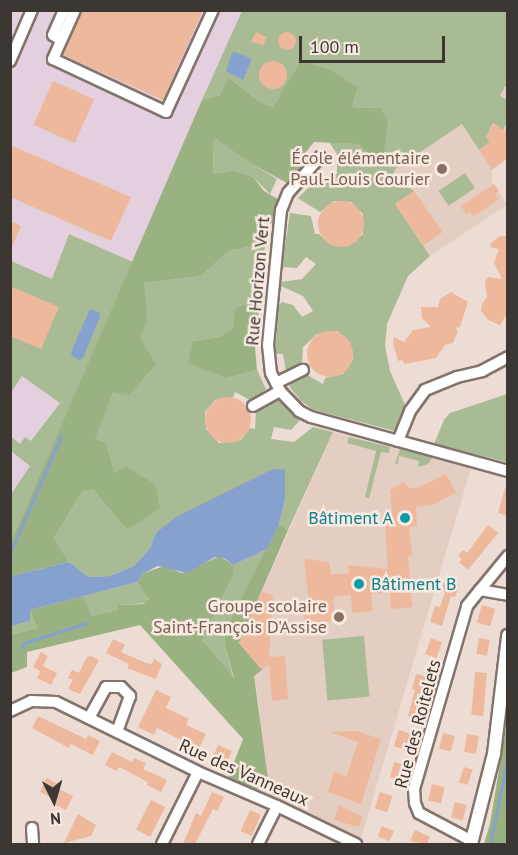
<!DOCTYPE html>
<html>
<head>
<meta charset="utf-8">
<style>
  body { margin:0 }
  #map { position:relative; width:518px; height:855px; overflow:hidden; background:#ecdcd4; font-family:"PT Sans",sans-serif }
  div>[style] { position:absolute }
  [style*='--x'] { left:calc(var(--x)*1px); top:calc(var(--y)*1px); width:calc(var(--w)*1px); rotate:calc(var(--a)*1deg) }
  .industrial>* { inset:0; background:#e4cfde }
  .education>* { inset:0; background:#e4cec2 }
  .green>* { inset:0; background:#a8bb95; transform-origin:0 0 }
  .forest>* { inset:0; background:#9ab281 }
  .water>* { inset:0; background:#87a1cf }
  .stream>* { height:3px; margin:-1.5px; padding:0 1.5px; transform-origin:1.5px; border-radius:1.5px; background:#87a1cf }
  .building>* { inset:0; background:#edb89b; transform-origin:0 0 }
  .round { border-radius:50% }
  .roads { filter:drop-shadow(2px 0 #82746d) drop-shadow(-2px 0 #82746d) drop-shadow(0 2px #82746d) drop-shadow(0 -2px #82746d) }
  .minor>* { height:10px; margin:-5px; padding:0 5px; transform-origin:5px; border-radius:5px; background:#fff }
  .major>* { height:12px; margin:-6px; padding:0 6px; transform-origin:6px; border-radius:6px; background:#fff }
  .dots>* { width:16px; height:16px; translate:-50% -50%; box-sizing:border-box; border:3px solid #f9eae1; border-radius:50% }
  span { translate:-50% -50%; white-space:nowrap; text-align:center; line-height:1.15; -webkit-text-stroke:5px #f9eae1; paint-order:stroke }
  .education-label { font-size:18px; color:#785e54 }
  .right { translate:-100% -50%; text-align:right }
  .street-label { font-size:18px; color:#3d3734 }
  .culture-label { font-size:18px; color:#0d838f }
  .left { translate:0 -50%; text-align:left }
  .frame { position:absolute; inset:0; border:12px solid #3d3734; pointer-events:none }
  .north { position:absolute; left:24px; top:771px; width:60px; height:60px; -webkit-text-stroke:4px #f9eae1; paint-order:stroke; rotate:175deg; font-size:16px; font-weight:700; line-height:24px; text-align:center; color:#3d3734 }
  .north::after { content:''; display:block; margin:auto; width:21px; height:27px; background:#3d3734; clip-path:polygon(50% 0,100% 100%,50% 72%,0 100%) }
  .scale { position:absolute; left:299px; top:36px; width:146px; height:27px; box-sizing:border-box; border:3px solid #3d3734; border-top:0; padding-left:8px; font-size:18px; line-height:21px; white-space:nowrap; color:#3d3734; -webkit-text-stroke:4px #f9eae1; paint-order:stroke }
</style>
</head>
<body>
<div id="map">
  <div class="industrial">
    <div style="clip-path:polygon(11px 11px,242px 11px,133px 262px,70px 234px,112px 309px,11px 542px)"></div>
  </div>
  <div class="education">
    <div style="clip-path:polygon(507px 55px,507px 158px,492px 170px,492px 181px,507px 205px,430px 256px,371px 170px)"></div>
    <div style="clip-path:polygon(333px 432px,471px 468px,361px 838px,256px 790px,266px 785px,259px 705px,254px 676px,239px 643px)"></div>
  </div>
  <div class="green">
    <div style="clip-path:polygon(242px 11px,507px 11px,507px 87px,505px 86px,500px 96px,507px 100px,508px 120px,503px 130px,493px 123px,486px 137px,490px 142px,479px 150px,462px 124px,395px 169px,393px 178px,414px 191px,395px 204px,430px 256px,408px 276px,387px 324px,385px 346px,390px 371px,406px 407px,395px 431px,314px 410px,301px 401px,289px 386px,304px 373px,323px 384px,325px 378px,343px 374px,353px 359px,350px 342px,337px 331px,317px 334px,303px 347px,302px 366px,286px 372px,283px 354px,275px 354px,279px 305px,282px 302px,293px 305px,302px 317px,313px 311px,303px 296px,281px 286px,281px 282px,302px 279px,316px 264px,306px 257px,297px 268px,282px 267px,290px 213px,311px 216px,315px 234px,319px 234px,331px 245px,349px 246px,363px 234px,363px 214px,351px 202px,334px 201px,320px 212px,298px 198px,312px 184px,337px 174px,337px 154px,329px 142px,358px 144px,369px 154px,380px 108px,351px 107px,356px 87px,302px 61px,273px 107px,260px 102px,228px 77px,220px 95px,202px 100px)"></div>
    <div style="clip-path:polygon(214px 136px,250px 163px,277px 179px,270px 194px,253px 177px,233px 170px,213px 174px)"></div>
    <div style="left:465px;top:173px;width:18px;height:32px;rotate:56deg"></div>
    <div style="clip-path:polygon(267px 223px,260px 300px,236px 307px,232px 329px,219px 337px,193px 341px,226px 378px,257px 370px,266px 389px,252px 401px,235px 392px,233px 397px,215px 400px,205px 412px,206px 429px,219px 443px,241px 440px,250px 428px,255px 429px,256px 409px,278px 400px,300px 420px,291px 430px,274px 427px,271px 439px,294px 442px,313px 427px,333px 432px,288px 530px,279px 524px,285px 500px,156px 533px,150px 548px,134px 566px,110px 576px,87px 577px,69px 562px,54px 538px,82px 492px,93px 490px,127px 530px,106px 444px,94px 439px,113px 392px,148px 318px,144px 283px,201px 276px,230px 250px,250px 247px,263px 224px)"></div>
    <div style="clip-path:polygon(69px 234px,133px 262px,11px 542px,11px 494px,30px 466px,11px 451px,11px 437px,20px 444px,25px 437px,31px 441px,60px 403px,22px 376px,11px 392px,11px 261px,52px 279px)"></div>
    <div style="clip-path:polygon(507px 394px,507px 462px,434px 444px,444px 420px,450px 413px)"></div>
    <div style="clip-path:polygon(349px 437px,390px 447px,389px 453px,381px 452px,369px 498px,365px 497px,376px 451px,347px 443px)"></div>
    <div style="clip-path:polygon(400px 449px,432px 457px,432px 458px,428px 464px,418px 467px,419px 461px,399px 456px,398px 464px,395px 464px)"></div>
    <div style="clip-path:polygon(267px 549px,225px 631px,225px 646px,234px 680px,202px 640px,234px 573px,233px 565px)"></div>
    <div style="clip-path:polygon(137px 582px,148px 596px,148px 603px,119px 605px,117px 610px,92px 616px,83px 596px)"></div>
    <div style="clip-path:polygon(30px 610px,37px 628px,11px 635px,11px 626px,30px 621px)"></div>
    <div style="left:364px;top:636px;width:61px;height:42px;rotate:85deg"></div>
  </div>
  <div class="forest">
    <div style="clip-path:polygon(301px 61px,330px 70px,357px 87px,352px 107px,380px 108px,388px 121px,384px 151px,379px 158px,369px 154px,358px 144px,314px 142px,306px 152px,301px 171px,289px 184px,250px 163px,214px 137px,213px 174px,233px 170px,253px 177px,264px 191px,281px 201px,273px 223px,263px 224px,250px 247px,230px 250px,201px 276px,144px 283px,148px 318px,140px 338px,156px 364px,129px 395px,113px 392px,95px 439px,106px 443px,114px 473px,126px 467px,155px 484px,160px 508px,127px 530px,93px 490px,82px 492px,54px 538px,69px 562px,11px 576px,11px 542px,202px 100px,220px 95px,228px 77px,260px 102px,273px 107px)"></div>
    <div style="clip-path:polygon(260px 300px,255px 347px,257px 370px,226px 378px,188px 363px,193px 341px,219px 337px,232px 329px,236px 307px)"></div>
    <div style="clip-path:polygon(279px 524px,288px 530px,239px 643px,262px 670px,254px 676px,268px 779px,266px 785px,256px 790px,228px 778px,243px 739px,140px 625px,27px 652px,27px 667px,11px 673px,11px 635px,37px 628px,30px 610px,83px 596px,92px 616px,117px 610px,118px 605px,144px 604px,149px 599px,137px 582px,144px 573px,164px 566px,182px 573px,220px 556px,233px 565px,234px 573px,202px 640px,234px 678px,225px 646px,225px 631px)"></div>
    <div style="clip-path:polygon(507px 721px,507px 844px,484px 844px,490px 824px)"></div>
  </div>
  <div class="water">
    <div style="clip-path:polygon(235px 52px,252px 59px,243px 80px,226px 71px,232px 53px)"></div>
    <div style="clip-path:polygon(90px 309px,99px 312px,100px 317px,83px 358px,79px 360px,72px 356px,71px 352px)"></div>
    <div style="clip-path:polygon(273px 469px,285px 470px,285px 500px,279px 524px,267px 549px,233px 565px,224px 558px,215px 557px,187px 573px,158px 566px,144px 573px,137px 582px,30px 610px,30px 621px,11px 626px,11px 576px,69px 562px,88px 577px,110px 576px,134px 566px,150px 548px,156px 533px,176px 517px)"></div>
  </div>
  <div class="stream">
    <div style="--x:10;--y:553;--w:128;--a:-66.4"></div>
    <div style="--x:21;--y:648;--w:6;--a:-59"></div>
    <div style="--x:24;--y:643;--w:66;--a:-17.6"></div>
    <div style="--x:490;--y:844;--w:90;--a:-78.4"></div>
  </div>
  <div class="building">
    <div style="clip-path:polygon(82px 10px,203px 10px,163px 100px,63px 55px)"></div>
    <div class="round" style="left:278px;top:32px;width:18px;height:18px"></div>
    <div style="clip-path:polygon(256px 32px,267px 37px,263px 45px,251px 42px)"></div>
    <div class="round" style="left:259px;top:61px;width:28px;height:28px"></div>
    <div style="left:53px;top:81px;width:45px;height:48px;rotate:24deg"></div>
    <div style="clip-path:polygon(494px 123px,507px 133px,507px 158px,492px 170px,479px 150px,490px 142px,486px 137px)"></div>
    <div style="clip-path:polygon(10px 145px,131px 197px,111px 241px,10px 197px)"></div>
    <div style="clip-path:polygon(494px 184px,499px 191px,495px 194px,499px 199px,473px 217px,470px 212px,466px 214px,461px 206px)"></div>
    <div style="left:414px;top:191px;width:50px;height:23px;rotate:55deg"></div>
    <div class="round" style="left:318px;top:201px;width:46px;height:46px"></div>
    <div style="clip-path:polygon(10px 221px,21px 226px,10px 251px)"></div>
    <div style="clip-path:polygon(500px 236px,507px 236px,507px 314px,500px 325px,488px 320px,481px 311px,482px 304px,487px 297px,485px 281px,488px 277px,502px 279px,494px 263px,499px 249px,492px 248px,490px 244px)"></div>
    <div style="clip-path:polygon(10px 286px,59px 307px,41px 349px,10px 336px)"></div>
    <div style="clip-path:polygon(451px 292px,468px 302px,460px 327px,456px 328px,458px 331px,453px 343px,445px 345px,436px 358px,405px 364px,402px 360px,398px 361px,393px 343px,394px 337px,404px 342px,413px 330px,431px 327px,422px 318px,421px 307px,438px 307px,440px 299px)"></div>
    <div class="round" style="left:307px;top:331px;width:46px;height:46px"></div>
    <div class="round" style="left:205px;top:397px;width:46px;height:46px"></div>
    <div style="clip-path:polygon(446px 474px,456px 493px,432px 505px,416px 507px,417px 526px,409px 527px,412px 556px,408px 557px,412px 607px,391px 609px,390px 592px,371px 594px,373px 611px,352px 613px,351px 595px,333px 597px,335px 620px,304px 624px,305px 602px,309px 602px,304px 559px,329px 562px,331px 575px,349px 573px,348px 565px,388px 569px,385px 526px,393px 525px,390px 490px,404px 482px,410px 488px,417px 488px)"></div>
    <div style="clip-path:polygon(505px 488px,507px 488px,507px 516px,498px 513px)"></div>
    <div style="clip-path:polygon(488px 525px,498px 533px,468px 570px,459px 562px,462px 559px,458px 556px,463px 550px,467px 553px)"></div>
    <div style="clip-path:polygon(449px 578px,456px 580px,455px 584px,459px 585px,455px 597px,451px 596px,442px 626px,430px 622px,435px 606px,440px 607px,445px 592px,440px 591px,442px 583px,447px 584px)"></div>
    <div style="clip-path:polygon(262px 591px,272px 595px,273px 599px,269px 657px,285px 656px,288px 699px,272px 701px,269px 664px,262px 670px,239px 643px)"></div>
    <div style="left:482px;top:605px;width:14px;height:18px;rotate:17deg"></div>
    <div style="left:431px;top:638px;width:12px;height:17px;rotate:20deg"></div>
    <div style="left:479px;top:638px;width:11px;height:16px;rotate:10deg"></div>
    <div style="clip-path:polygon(113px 639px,125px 645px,121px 652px,146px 663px,152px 664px,154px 659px,162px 664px,156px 679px,127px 668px,129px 664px,106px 653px)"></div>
    <div style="clip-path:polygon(41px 652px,48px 656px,43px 666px,57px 673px,51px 685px,37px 678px,42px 667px,40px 671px,33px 667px)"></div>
    <div style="clip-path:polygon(91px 656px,99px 660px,80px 694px,68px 689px,73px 680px,68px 678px,72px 670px,79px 673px,87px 657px)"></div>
    <div style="left:475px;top:672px;width:12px;height:43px;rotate:5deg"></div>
    <div style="clip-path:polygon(416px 674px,429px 677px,418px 719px,408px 716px,415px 690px,412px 689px)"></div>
    <div style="clip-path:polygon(156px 690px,171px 697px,166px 708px,189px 719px,186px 725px,206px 734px,199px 749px,157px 728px,154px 735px,138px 727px)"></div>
    <div style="clip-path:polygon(38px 716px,86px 739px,88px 735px,100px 741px,93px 755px,71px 744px,69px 748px,32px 728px)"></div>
    <div style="left:399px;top:730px;width:13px;height:17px;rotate:18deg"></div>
    <div style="clip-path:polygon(356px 731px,381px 739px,361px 804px,328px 792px,334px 771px,346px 777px,358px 742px,330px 732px)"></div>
    <div style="left:443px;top:733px;width:12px;height:16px;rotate:14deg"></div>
    <div style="left:467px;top:734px;width:12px;height:18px;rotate:9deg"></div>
    <div style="left:218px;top:745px;width:15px;height:15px;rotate:23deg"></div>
    <div style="clip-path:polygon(112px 752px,132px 762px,134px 758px,146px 763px,143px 769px,167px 780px,161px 792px,147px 785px,148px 782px,119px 767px,117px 771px,105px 765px)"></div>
    <div style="left:394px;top:762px;width:12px;height:16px;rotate:14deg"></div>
    <div style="left:464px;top:767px;width:9px;height:16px;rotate:18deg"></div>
    <div style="clip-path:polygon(46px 778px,60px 785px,59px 789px,73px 796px,66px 810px,52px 803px,54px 799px,40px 792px)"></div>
    <div style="left:432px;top:784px;width:13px;height:17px;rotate:13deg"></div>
    <div style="clip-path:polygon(212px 792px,224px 797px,217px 811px,213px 809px,195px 844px,183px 844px,196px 813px,201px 816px)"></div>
    <div style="left:380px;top:792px;width:13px;height:17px;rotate:18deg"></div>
    <div style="left:151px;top:800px;width:16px;height:33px;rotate:27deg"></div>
    <div style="left:455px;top:802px;width:12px;height:16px;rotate:14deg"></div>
    <div style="clip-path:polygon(339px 805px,362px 817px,359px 827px,334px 820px)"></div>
    <div style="left:250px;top:810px;width:12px;height:23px;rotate:24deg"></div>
    <div style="clip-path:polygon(78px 814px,96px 825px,91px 836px,64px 843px)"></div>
    <div style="left:382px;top:826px;width:13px;height:11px;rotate:23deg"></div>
    <div style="clip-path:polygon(415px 830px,430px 837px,427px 844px,410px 841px)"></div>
  </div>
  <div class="roads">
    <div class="minor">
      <div style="--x:75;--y:10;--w:54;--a:114.2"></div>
      <div style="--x:53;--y:59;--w:125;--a:25.1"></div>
      <div style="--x:166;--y:112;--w:112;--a:-65.3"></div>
      <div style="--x:61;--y:40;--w:9;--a:-148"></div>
      <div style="--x:53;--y:35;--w:27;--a:-66"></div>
      <div style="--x:10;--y:61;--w:56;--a:-66.7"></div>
      <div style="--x:320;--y:157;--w:48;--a:131.6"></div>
      <div style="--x:288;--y:193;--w:18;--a:112"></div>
      <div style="--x:281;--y:210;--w:136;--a:95.5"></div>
      <div style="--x:268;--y:345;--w:28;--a:84"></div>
      <div style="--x:271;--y:373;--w:20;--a:63"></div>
      <div style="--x:280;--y:391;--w:28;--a:46"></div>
      <div style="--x:299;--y:411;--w:13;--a:27"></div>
      <div style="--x:311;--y:417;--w:204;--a:15.3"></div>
      <div style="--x:276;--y:383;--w:30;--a:-26"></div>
      <div style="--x:253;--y:406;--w:31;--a:-29"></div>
      <div style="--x:398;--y:441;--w:32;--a:-68"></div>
      <div style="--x:410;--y:411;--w:26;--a:-54"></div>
      <div style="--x:425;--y:390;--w:35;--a:-22"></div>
      <div style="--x:457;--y:377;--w:26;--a:-13"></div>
      <div style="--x:482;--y:371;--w:30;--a:-28"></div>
      <div style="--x:480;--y:590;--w:44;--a:-50.5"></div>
      <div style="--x:10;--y:711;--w:23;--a:-25"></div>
      <div style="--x:31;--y:701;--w:25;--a:2"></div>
      <div style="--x:56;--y:702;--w:158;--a:26.2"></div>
      <div style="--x:198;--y:772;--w:86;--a:23.3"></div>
      <div style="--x:277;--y:806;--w:88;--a:25.7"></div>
      <div style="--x:89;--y:718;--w:35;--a:-61"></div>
      <div style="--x:106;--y:687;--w:15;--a:0"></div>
      <div style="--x:121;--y:687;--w:13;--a:45"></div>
      <div style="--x:130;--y:696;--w:38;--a:110"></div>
      <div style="--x:32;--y:828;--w:16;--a:86"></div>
      <div style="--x:472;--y:841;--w:60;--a:-152.2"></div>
      <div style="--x:419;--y:813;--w:11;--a:-112"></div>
      <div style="--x:415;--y:803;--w:14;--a:-94"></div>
      <div style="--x:414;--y:789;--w:191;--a:-73.8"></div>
      <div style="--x:467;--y:606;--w:21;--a:-51"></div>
      <div style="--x:480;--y:590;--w:28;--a:10"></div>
      <div style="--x:162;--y:844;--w:80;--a:-63.4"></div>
      <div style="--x:258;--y:844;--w:42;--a:-63.4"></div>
    </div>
    <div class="major">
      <div style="--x:471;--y:844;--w:93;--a:-75.7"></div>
      <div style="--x:494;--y:754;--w:119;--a:-83.2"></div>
    </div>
  </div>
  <div class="dots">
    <div style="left:442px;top:169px;background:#8d6e63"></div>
    <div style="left:405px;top:518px;background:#0f9aa8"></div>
    <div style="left:359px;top:584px;background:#0f9aa8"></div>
    <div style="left:339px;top:617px;background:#8d6e63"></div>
  </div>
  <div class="education-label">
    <span class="right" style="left:430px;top:169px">École élémentaire<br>Paul-Louis Courier</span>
    <span class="right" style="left:327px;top:617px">Groupe scolaire<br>Saint-François D'Assise</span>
  </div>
  <div class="street-label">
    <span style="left:258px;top:281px;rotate:-85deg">Rue Horizon Vert</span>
    <span style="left:418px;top:724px;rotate:-75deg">Rue des Roitelets</span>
    <span style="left:244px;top:773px;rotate:24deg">Rue des Vanneaux</span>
  </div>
  <div class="culture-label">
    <span class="right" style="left:393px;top:518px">Bâtiment A</span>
    <span class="left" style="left:371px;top:584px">Bâtiment B</span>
  </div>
  <div class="frame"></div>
  <div class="north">N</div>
  <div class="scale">100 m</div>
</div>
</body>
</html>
